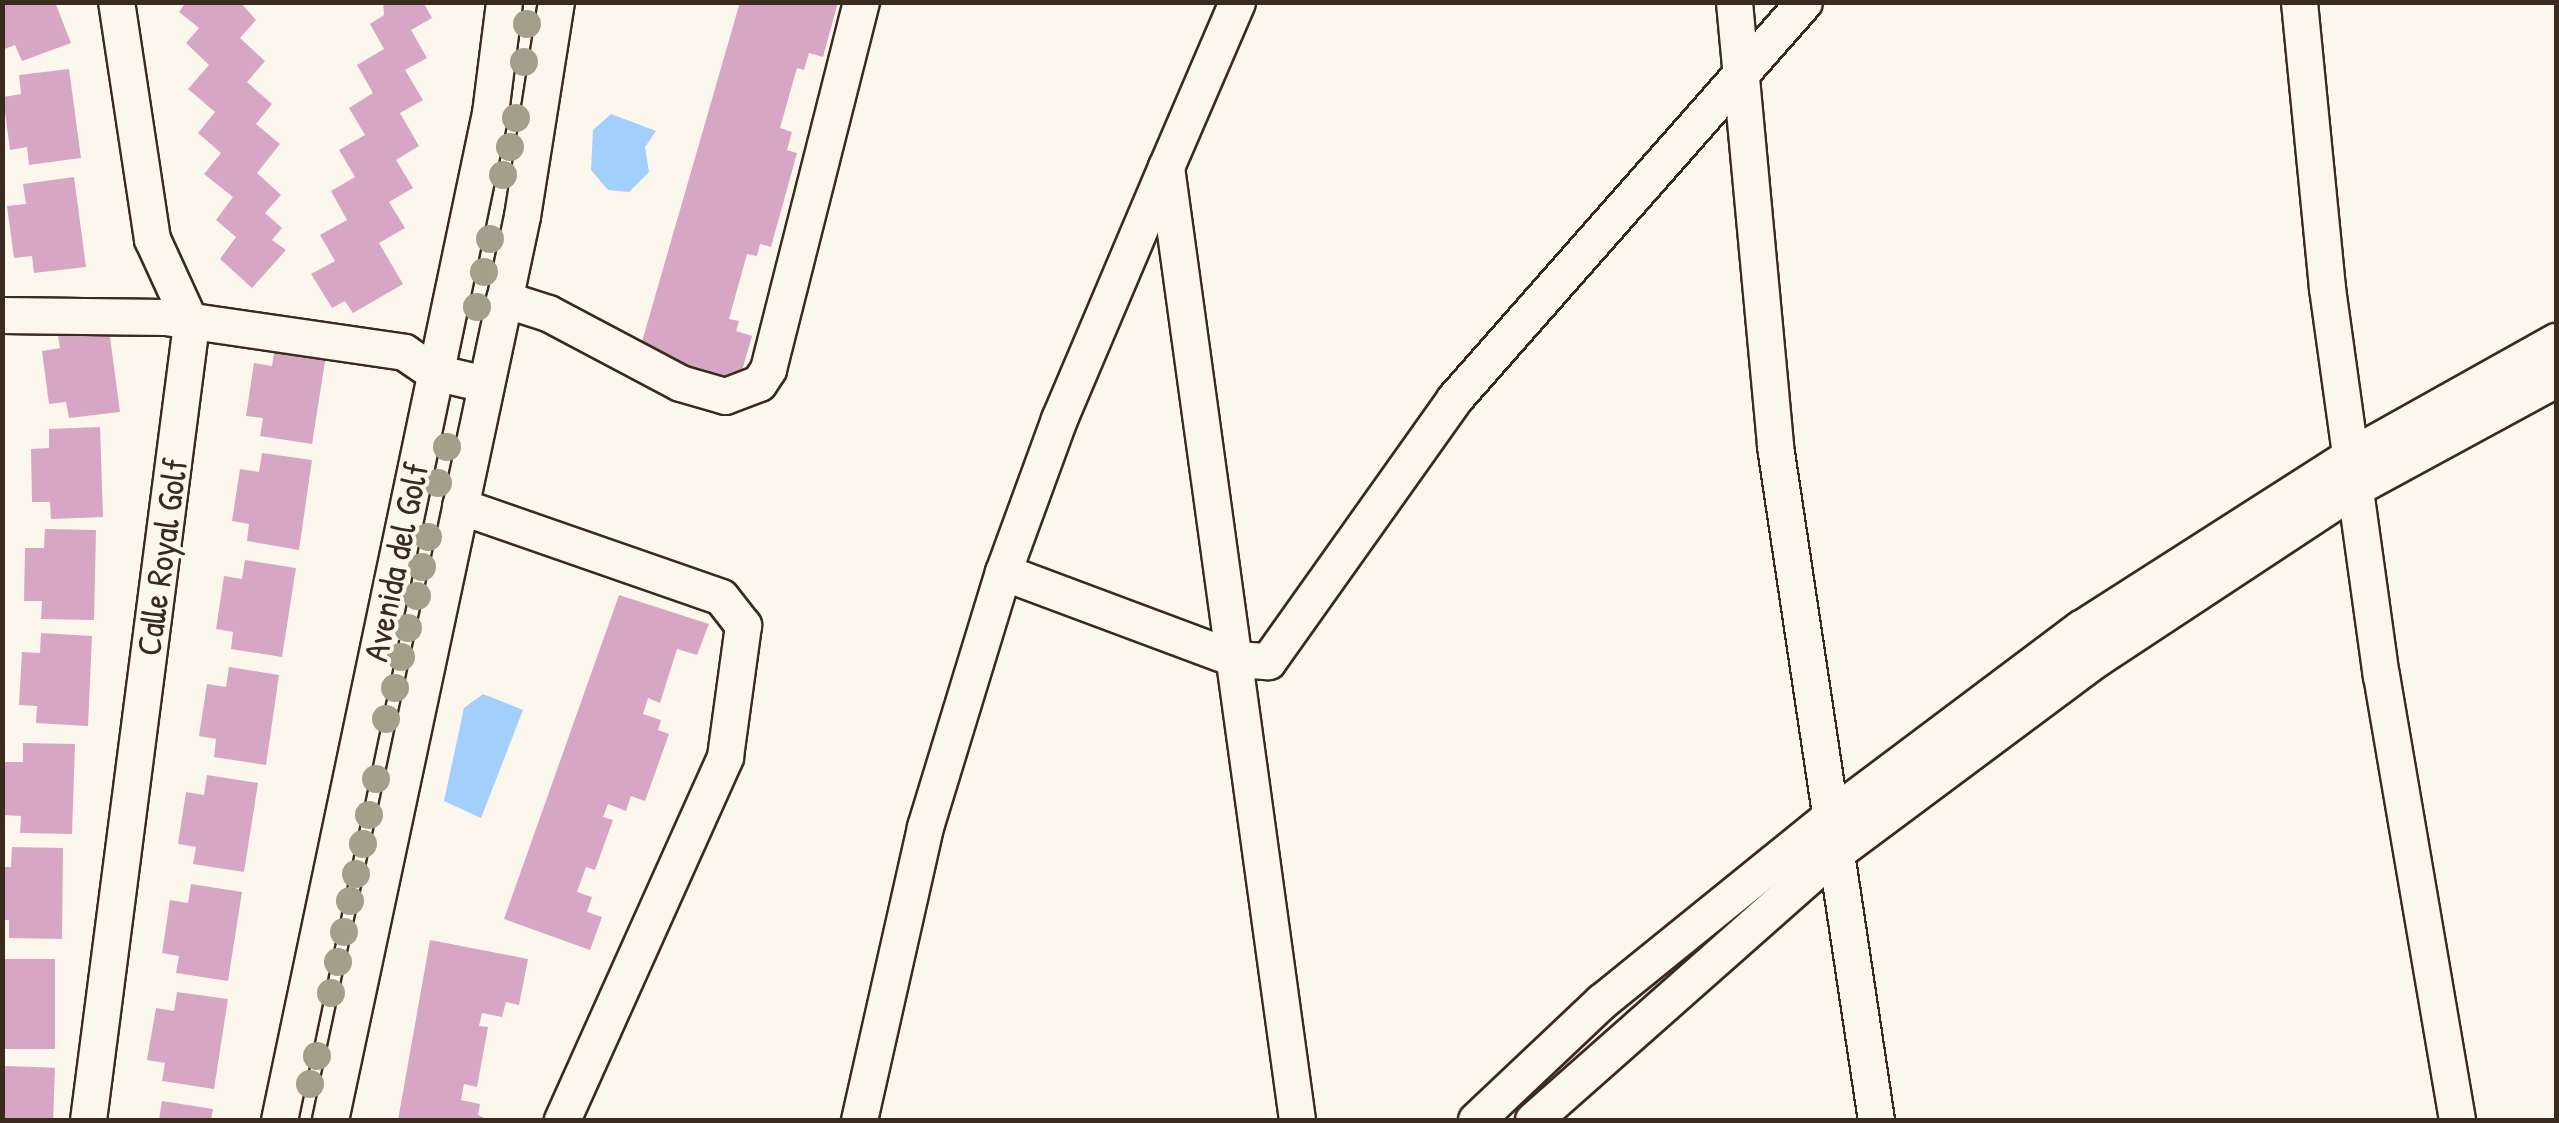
<!DOCTYPE html>
<html>
<head>
<meta charset="utf-8">
<style>
  body { margin:0 }
  #map { position:relative; width:2559px; height:1123px; overflow:hidden; background:#fbf7ec; font-family:"Patrick Hand",sans-serif }
  div>[style] { position:absolute }
  [style*='--x'] { left:calc(var(--x)*1px); top:calc(var(--y)*1px); width:calc(var(--w)*1px); rotate:calc(var(--a)*1deg) }
  .water>* { inset:0; background:#a3cffd }
  .building>* { inset:0; background:#d7a6c5; transform-origin:0 0 }
  .roads { filter:drop-shadow(2px 0 #3b2a1e) drop-shadow(-2px 0 #3b2a1e) drop-shadow(0 2px #3b2a1e) drop-shadow(0 -2px #3b2a1e) }
  .minor>* { height:35px; margin:-17.5px; padding:0 17.5px; transform-origin:17.5px; border-radius:17.5px; background:#fbf7ec }
  .trees>* { width:28px; height:28px; margin:-14px; border-radius:50%; background:#a59e8a }
  span { translate:-50% -50%; white-space:nowrap; text-align:center; line-height:1.15; -webkit-text-stroke:8px #fbf7ec; paint-order:stroke }
  .street-label { font-size:35px; color:#3b2a1e }
  .frame { position:absolute; inset:0; border:5px solid #3b2a1e; pointer-events:none }
</style>
</head>
<body>
<div id="map">
  <div class="water">
    <div style="clip-path:polygon(611px 114px,656px 131px,645px 147px,649px 172px,629px 192px,608px 190px,591px 170px,593px 130px)"></div>
    <div style="clip-path:polygon(483px 694px,523px 710px,481px 818px,444px 801px,464px 708px)"></div>
  </div>
  <div class="building">
    <div style="clip-path:polygon(2px 2px,55px 2px,71px 43px,22px 61px,15px 45px,2px 50px)"></div>
    <div style="clip-path:polygon(186px 2px,240px 2px,256px 20px,240px 38px,265px 61px,247px 82px,272px 104px,256px 124px,280px 144px,257px 173px,281px 195px,265px 213px,282px 228px,272px 240px,286px 250px,252px 288px,220px 259px,236px 237px,216px 220px,233px 197px,204px 174px,221px 153px,198px 133px,215px 112px,188px 89px,209px 65px,186px 43px,199px 28px,179px 12px)"></div>
    <div style="clip-path:polygon(383px 2px,423px 2px,432px 18px,411px 30px,427px 58px,405px 70px,423px 100px,400px 113px,419px 146px,396px 160px,413px 188px,389px 202px,405px 228px,379px 243px,403px 284px,353px 313px,345px 301px,332px 308px,311px 274px,335px 261px,320px 235px,347px 220px,331px 191px,355px 177px,339px 150px,365px 135px,349px 108px,373px 93px,357px 65px,384px 49px,370px 24px,384px 15px)"></div>
    <div style="clip-path:polygon(740px 2px,838px 2px,823px 57px,809px 53px,804px 70px,797px 68px,780px 128px,792px 132px,787px 150px,797px 153px,771px 247px,760px 244px,757px 256px,747px 254px,729px 319px,739px 321px,736px 331px,752px 336px,739px 381px,639px 352px)"></div>
    <div style="clip-path:polygon(69px 69px,81px 158px,29px 165px,27px 147px,10px 150px,3px 97px,21px 94px,19px 75px)"></div>
    <div style="clip-path:polygon(74px 177px,86px 267px,34px 273px,32px 256px,14px 258px,7px 206px,26px 204px,23px 184px)"></div>
    <div style="clip-path:polygon(108px 322px,120px 412px,69px 418px,66px 402px,49px 404px,42px 351px,60px 348px,57px 329px)"></div>
    <div style="clip-path:polygon(275px 347px,326px 355px,312px 444px,260px 436px,263px 418px,246px 416px,254px 363px,272px 366px)"></div>
    <div style="clip-path:polygon(100px 427px,103px 517px,51px 519px,50px 502px,32px 502px,31px 449px,49px 448px,49px 429px)"></div>
    <div style="clip-path:polygon(262px 453px,312px 460px,299px 550px,247px 541px,249px 524px,232px 521px,240px 469px,259px 472px)"></div>
    <div style="clip-path:polygon(45px 529px,96px 530px,94px 620px,41px 619px,42px 601px,24px 601px,25px 548px,44px 548px)"></div>
    <div style="clip-path:polygon(245px 560px,296px 568px,282px 657px,231px 649px,233px 632px,216px 629px,224px 576px,242px 579px)"></div>
    <div style="clip-path:polygon(619px 595px,709px 624px,697px 655px,677px 649px,660px 703px,648px 698px,643px 714px,661px 720px,658px 730px,669px 734px,645px 801px,631px 796px,626px 811px,608px 804px,603px 817px,613px 820px,595px 870px,586px 867px,577px 892px,592px 897px,587px 912px,602px 917px,590px 950px,504px 919px)"></div>
    <div style="clip-path:polygon(41px 633px,92px 636px,88px 726px,36px 723px,37px 706px,19px 705px,22px 652px,40px 653px)"></div>
    <div style="clip-path:polygon(229px 667px,279px 675px,266px 765px,214px 757px,216px 739px,199px 736px,207px 684px,226px 687px)"></div>
    <div style="clip-path:polygon(23px 743px,75px 744px,72px 834px,20px 833px,21px 816px,3px 815px,4px 762px,23px 762px)"></div>
    <div style="clip-path:polygon(207px 775px,258px 783px,244px 872px,193px 864px,196px 847px,178px 844px,186px 792px,204px 795px)"></div>
    <div style="clip-path:polygon(12px 847px,63px 848px,62px 939px,9px 938px,9px 920px,2px 920px,2px 867px,11px 867px)"></div>
    <div style="clip-path:polygon(191px 884px,242px 892px,228px 981px,176px 973px,179px 956px,162px 953px,170px 900px,188px 903px)"></div>
    <div style="clip-path:polygon(430px 940px,528px 959px,519px 1005px,506px 1002px,502px 1017px,482px 1013px,479px 1026px,488px 1027px,477px 1087px,464px 1084px,461px 1100px,480px 1104px,478px 1115px,489px 1120px,398px 1120px)"></div>
    <div style="left:4px;top:959px;width:51px;height:90px"></div>
    <div style="clip-path:polygon(177px 992px,228px 999px,214px 1089px,162px 1081px,165px 1063px,147px 1060px,156px 1008px,174px 1011px)"></div>
    <div style="left:4px;top:1066px;width:51px;height:54px;rotate:2deg"></div>
    <div style="clip-path:polygon(162px 1101px,213px 1109px,211px 1120px,159px 1120px)"></div>
  </div>
  <div class="roads">
    <div class="minor">
      <div style="--x:1237;--y:2;--w:180;--a:113.3"></div>
      <div style="--x:1166;--y:167;--w:962;--a:82.17"></div>
      <div style="--x:1734;--y:2;--w:446;--a:84.7"></div>
      <div style="--x:1775;--y:446;--w:682;--a:81.48"></div>
      <div style="--x:2299;--y:2;--w:287;--a:84.4"></div>
      <div style="--x:2327;--y:288;--w:391;--a:82.1"></div>
      <div style="--x:2381;--y:675;--w:451;--a:80.3"></div>
      <div style="--x:504;--y:299;--w:46;--a:17.7"></div>
      <div style="--x:548;--y:313;--w:149;--a:27.9"></div>
      <div style="--x:680;--y:383;--w:47;--a:16.1"></div>
      <div style="--x:725;--y:396;--w:36;--a:-21"></div>
      <div style="--x:759;--y:383;--w:17;--a:-57"></div>
      <div style="--x:768;--y:369;--w:379;--a:-75.8"></div>
      <div style="--x:2;--y:315;--w:163;--a:0.7"></div>
      <div style="--x:165;--y:317;--w:242;--a:8.3"></div>
      <div style="--x:404;--y:352;--w:36;--a:34"></div>
      <div style="--x:434;--y:372;--w:52;--a:13.2"></div>
      <div style="--x:460;--y:506;--w:276;--a:19.2"></div>
      <div style="--x:721;--y:597;--w:36;--a:52"></div>
      <div style="--x:743;--y:625;--w:133;--a:97.8"></div>
      <div style="--x:725;--y:757;--w:398;--a:114.2"></div>
      <div style="--x:1003;--y:572;--w:249;--a:20.5"></div>
      <div style="--x:1236;--y:659;--w:32;--a:4"></div>
      <div style="--x:1268;--y:661;--w:321;--a:-54.6"></div>
      <div style="--x:1454;--y:399;--w:529;--a:-48.6"></div>
      <div style="--x:88;--y:1120;--w:803;--a:-82.63"></div>
      <div style="--x:191;--y:324;--w:94;--a:-114.6"></div>
      <div style="--x:152;--y:239;--w:240;--a:-98.6"></div>
      <div style="--x:279;--y:1120;--w:1029;--a:-78.17"></div>
      <div style="--x:490;--y:113;--w:112;--a:-82.8"></div>
      <div style="--x:330;--y:1120;--w:924;--a:-78.01"></div>
      <div style="--x:522;--y:216;--w:217;--a:-81"></div>
      <div style="--x:859;--y:1120;--w:300;--a:-77.3"></div>
      <div style="--x:925;--y:827;--w:267;--a:-73"></div>
      <div style="--x:1003;--y:572;--w:163;--a:-69.9"></div>
      <div style="--x:1059;--y:419;--w:274;--a:-67"></div>
      <div style="--x:1476;--y:1120;--w:173;--a:-43.4"></div>
      <div style="--x:1602;--y:1001;--w:292;--a:-39"></div>
      <div style="--x:1829;--y:817;--w:315;--a:-36.9"></div>
      <div style="--x:2081;--y:628;--w:319;--a:-32.6"></div>
      <div style="--x:2350;--y:456;--w:236;--a:-29.2"></div>
      <div style="--x:1533;--y:1120;--w:402;--a:-41.5"></div>
      <div style="--x:1834;--y:854;--w:327;--a:-36.7"></div>
      <div style="--x:2096;--y:659;--w:310;--a:-33.4"></div>
      <div style="--x:2355;--y:488;--w:229;--a:-28.5"></div>
    </div>
  </div>
  <div class="trees">
    <div style="left:527px;top:24px"></div>
    <div style="left:524px;top:62px"></div>
    <div style="left:516px;top:118px"></div>
    <div style="left:510px;top:147px"></div>
    <div style="left:503px;top:175px"></div>
    <div style="left:490px;top:239px"></div>
    <div style="left:484px;top:272px"></div>
    <div style="left:477px;top:307px"></div>
    <div style="left:447px;top:447px"></div>
    <div style="left:438px;top:483px"></div>
    <div style="left:428px;top:537px"></div>
    <div style="left:422px;top:567px"></div>
    <div style="left:417px;top:596px"></div>
    <div style="left:408px;top:628px"></div>
    <div style="left:401px;top:657px"></div>
    <div style="left:395px;top:688px"></div>
    <div style="left:386px;top:719px"></div>
    <div style="left:376px;top:779px"></div>
    <div style="left:369px;top:815px"></div>
    <div style="left:363px;top:844px"></div>
    <div style="left:356px;top:874px"></div>
    <div style="left:350px;top:901px"></div>
    <div style="left:344px;top:932px"></div>
    <div style="left:338px;top:962px"></div>
    <div style="left:331px;top:993px"></div>
    <div style="left:317px;top:1056px"></div>
    <div style="left:310px;top:1084px"></div>
  </div>
  <div class="street-label">
    <span style="left:162px;top:557px;rotate:-82deg">Calle Royal Golf</span>
    <span style="left:396px;top:562px;rotate:-78deg">Avenida del Golf</span>
  </div>
  <div class="frame"></div>
</div>
</body>
</html>
